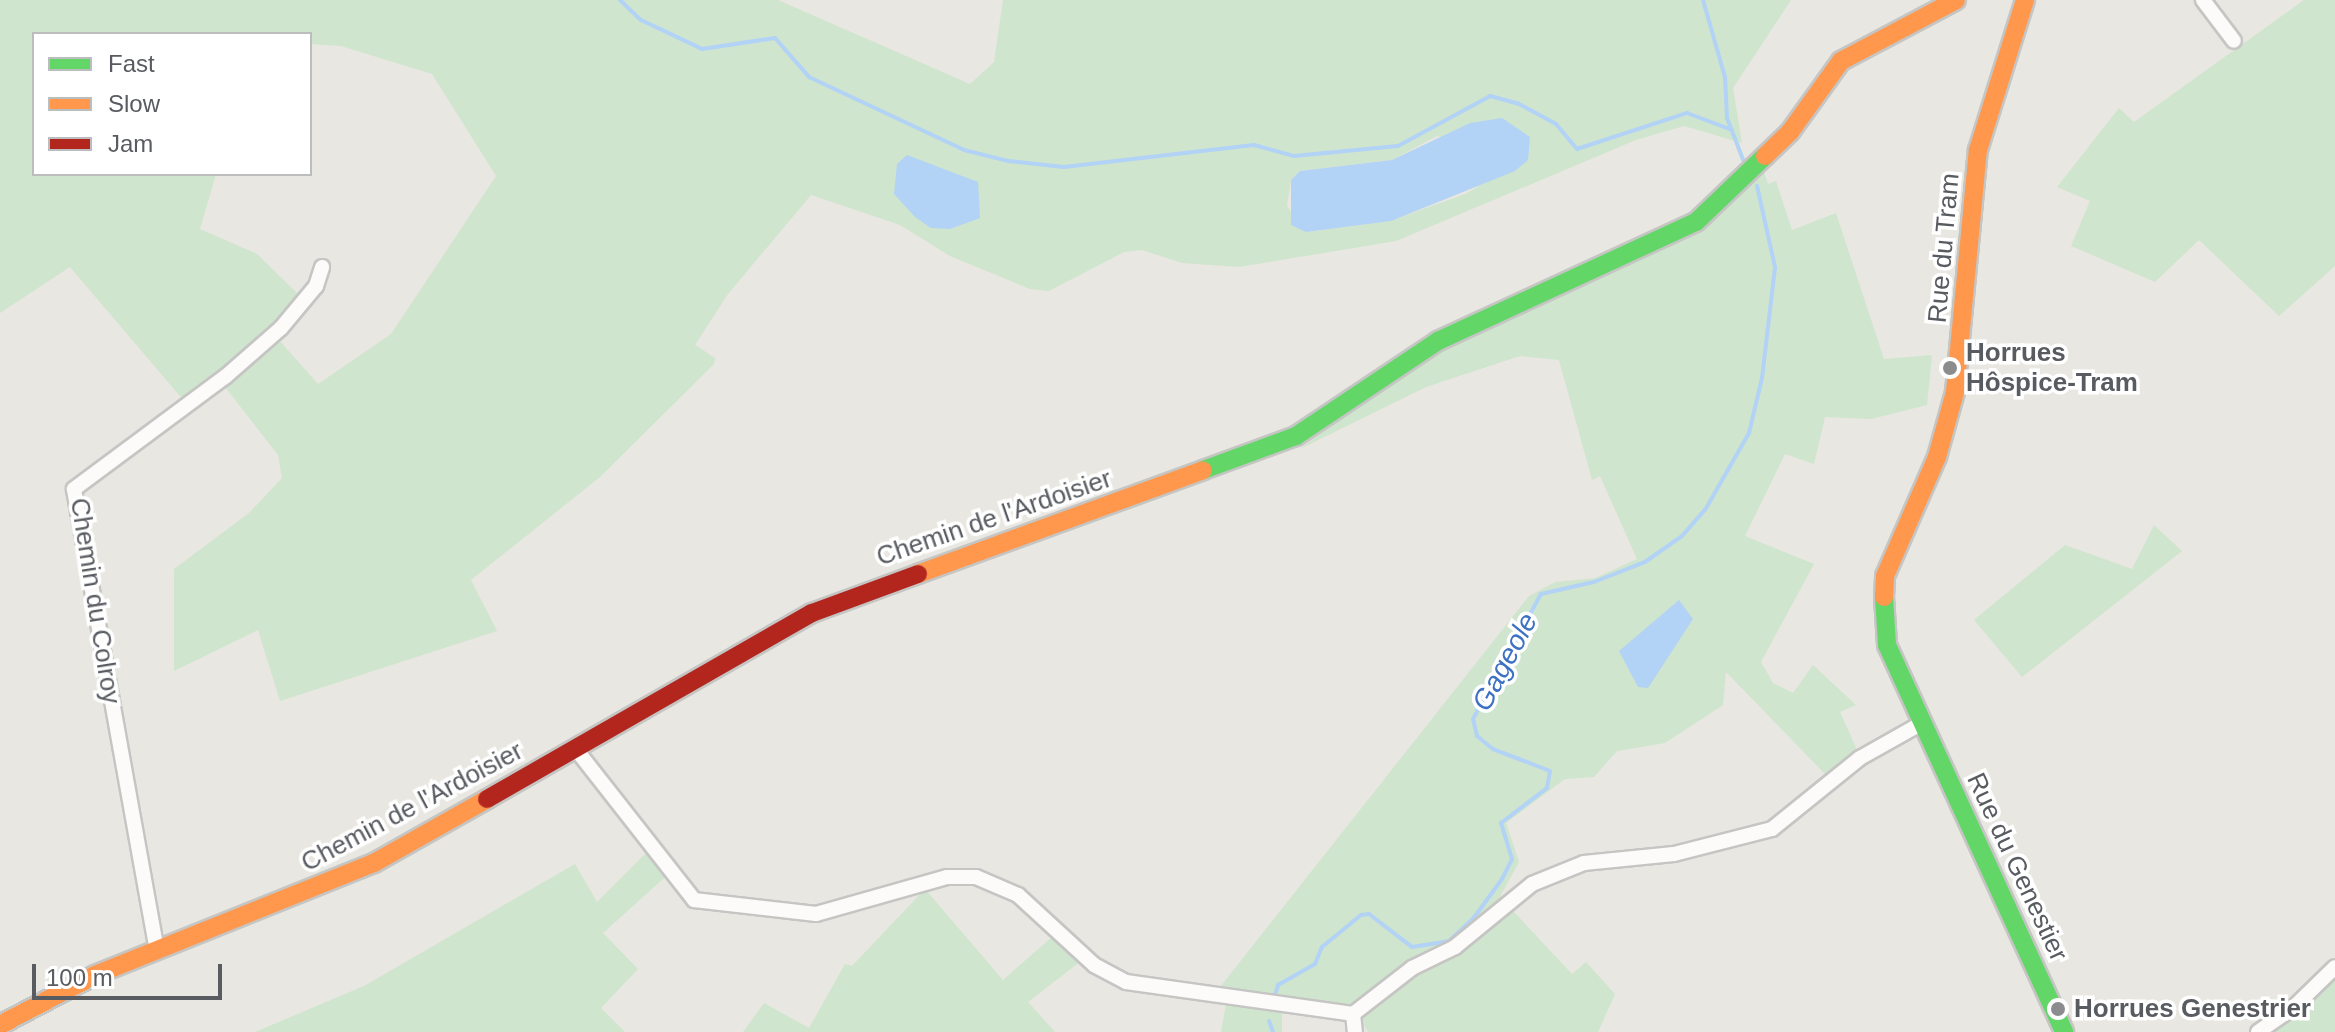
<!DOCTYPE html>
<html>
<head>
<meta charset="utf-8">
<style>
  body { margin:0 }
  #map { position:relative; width:2335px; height:1032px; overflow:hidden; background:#e8e7e1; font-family:Helvetica,sans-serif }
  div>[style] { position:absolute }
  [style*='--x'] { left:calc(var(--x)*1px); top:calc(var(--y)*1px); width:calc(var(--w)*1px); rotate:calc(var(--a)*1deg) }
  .green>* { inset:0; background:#cfe5ce }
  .water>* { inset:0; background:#b2d2f6 }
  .stream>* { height:4px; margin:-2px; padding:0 2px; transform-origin:2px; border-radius:2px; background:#b2d2f6 }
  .roads { filter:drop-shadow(2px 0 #c5c5c4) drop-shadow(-2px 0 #c5c5c4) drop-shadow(0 2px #c5c5c4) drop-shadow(0 -2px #c5c5c4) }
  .street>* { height:14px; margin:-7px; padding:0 7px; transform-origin:7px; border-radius:7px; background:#fcfbfa }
  .fast>* { height:18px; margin:-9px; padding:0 9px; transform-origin:9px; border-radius:9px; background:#63d668 }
  .slow>* { height:18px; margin:-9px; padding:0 9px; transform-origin:9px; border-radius:9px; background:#ff974d }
  .jam>* { height:18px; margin:-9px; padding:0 9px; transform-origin:9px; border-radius:9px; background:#b3261e }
  .dots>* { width:22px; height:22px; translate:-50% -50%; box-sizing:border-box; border:4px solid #fff; border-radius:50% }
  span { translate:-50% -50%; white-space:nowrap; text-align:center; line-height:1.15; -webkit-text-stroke:7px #fff; paint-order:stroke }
  .street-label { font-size:26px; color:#585b60 }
  .poi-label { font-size:26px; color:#585b60; font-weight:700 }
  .left { translate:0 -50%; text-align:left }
  .water-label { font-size:28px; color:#3d71c3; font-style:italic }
  .legend { position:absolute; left:32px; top:32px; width:280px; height:144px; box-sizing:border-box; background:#fff; border:2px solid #bcbdbf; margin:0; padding:10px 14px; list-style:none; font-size:24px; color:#585b60 }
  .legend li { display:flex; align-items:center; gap:16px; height:40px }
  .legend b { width:40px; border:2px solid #bcbdbf }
  .scale { position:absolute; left:32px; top:964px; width:190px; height:36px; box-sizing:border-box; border:4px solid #585b60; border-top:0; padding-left:10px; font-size:24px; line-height:28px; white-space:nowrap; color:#585b60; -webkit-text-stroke:6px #fff; paint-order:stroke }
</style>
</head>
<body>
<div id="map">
  <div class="green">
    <div style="clip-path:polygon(evenodd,0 0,778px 0,970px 84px,994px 62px,1003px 0,1791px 0,1733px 88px,1742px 143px,1684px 126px,1636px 140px,1396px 241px,1239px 267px,1182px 263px,1142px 250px,1124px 252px,1049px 291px,1030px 289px,950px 256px,900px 225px,811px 195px,728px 294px,695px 345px,715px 358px,714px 364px,600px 477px,471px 580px,497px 631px,280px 701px,258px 630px,174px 671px,174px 569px,249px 513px,282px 478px,278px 455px,222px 383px,278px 339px,318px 384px,391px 334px,496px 176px,432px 74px,341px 46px,310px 44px,310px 34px,34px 34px,34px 174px,216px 174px,200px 229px,257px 254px,301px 297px,247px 354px,185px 402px,70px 267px,0 313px,0 0,1437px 136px,1528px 159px,1465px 194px,1390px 221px,1306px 232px,1287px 206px,1291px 180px,1300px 171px,1392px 160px,1437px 136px)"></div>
    <div style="clip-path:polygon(2304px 0,2335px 0,2335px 266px,2279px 316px,2199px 240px,2155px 282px,2071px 246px,2090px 201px,2057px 187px,2119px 108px,2134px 122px)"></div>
    <div style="clip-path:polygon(1764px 172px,1768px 184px,1776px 181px,1792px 230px,1836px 213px,1884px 359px,1932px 355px,1927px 405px,1871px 419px,1825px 417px,1814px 464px,1785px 454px,1745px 536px,1814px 564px,1761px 662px,1773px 683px,1793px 693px,1813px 665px,1856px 705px,1840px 712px,1858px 752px,1826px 775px,1726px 672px,1723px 705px,1665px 743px,1617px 751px,1594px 777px,1565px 779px,1506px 823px,1519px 862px,1500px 897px,1572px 974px,1586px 962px,1615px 994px,1598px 1032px,1368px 1032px,1354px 1007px,1282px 1006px,1282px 1032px,1221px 1032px,1227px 999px,1213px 996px,1529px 596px,1555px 582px,1595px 578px,1637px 559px,1600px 476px,1592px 480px,1559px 360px,1520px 356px,1426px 387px,1300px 449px,1410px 366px)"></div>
    <div style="clip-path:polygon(2154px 525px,2182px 551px,2022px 677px,1974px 620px,2065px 545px,2132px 569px)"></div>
    <div style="clip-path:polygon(653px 846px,673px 870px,603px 933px,638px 969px,601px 1008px,625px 1032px,255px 1032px,364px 986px,575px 864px,597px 902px)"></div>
    <div style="clip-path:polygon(925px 889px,1003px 980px,1060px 930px,1086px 957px,1028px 1002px,1055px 1032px,743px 1032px,764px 1003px,809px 1028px,845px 964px,852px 966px)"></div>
    <div style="clip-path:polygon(2335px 969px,2335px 1032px,2262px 1032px)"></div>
  </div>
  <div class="water">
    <div style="clip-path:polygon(1502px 118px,1530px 137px,1528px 160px,1515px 171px,1391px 221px,1306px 232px,1291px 225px,1291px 180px,1300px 171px,1392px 160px,1470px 123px)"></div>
    <div style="clip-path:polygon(907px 155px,978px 182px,980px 218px,950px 229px,931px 228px,915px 217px,894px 194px,897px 164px)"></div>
    <div style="clip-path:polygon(1679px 600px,1693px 619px,1648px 688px,1638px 687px,1619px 651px)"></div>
  </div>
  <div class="stream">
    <div style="--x:620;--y:0;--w:29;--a:44"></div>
    <div style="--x:641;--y:20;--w:68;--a:25.4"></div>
    <div style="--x:702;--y:49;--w:74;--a:-8.6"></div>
    <div style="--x:775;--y:38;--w:52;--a:48.9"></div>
    <div style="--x:809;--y:77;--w:171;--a:25.2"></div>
    <div style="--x:964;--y:150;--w:45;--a:14"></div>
    <div style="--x:1008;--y:161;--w:56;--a:6.1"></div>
    <div style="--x:1064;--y:167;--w:191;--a:-6.6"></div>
    <div style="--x:1254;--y:145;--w:41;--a:15.4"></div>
    <div style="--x:1294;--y:156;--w:104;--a:-5.5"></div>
    <div style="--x:1398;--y:146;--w:105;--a:-28.5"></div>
    <div style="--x:1490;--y:96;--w:28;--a:15"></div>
    <div style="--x:1517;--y:103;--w:44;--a:28.3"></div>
    <div style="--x:1556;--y:124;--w:33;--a:50"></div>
    <div style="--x:1577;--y:149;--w:116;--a:-18.1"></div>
    <div style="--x:1687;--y:113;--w:48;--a:20.7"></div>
    <div style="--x:1703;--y:0;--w:80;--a:74.1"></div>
    <div style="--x:1725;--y:77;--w:41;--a:87.2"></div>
    <div style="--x:1727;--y:118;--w:47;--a:68.9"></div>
    <div style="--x:1274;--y:999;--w:15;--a:-74"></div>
    <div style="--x:1278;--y:985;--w:43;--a:-29.6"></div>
    <div style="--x:1315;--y:964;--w:18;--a:-68"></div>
    <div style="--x:1322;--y:947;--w:50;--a:-39.4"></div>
    <div style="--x:1361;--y:915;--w:8;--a:-7"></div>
    <div style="--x:1369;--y:914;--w:54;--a:37.5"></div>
    <div style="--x:1412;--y:947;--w:37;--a:-9"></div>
    <div style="--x:1449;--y:941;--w:33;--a:-43"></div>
    <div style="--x:1473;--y:919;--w:49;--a:-54.1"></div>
    <div style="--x:1502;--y:879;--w:22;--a:-63"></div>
    <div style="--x:1512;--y:859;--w:38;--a:-107"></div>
    <div style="--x:1501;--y:823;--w:58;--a:-37.3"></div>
    <div style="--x:1547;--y:788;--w:17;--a:-80"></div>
    <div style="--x:1550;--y:771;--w:61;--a:-158.9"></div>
    <div style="--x:1493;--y:749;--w:21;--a:-141"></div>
    <div style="--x:1477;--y:736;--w:17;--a:-103"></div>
    <div style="--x:1473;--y:719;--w:142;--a:-61.5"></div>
    <div style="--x:1541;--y:594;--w:54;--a:-12.8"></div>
    <div style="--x:1594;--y:582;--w:55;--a:-21.4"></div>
    <div style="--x:1645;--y:562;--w:45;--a:-35.1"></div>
    <div style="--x:1682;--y:536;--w:35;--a:-49"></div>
    <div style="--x:1705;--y:510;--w:89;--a:-60.3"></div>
    <div style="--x:1749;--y:433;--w:57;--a:-76.7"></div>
    <div style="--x:1762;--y:378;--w:112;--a:-83.3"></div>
    <div style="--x:1775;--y:267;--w:83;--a:-102.5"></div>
    <div style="--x:1269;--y:1021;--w:12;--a:70"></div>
  </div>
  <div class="roads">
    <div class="street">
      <div style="--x:2203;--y:0;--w:51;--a:52.9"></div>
      <div style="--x:575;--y:748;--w:193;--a:51.9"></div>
      <div style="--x:694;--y:900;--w:123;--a:6.5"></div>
      <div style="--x:816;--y:914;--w:136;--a:-15.8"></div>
      <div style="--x:947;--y:877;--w:29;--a:0"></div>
      <div style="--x:976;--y:877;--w:46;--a:23.2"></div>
      <div style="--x:1018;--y:895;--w:103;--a:42.6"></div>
      <div style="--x:1094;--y:965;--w:36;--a:28"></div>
      <div style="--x:1126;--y:982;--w:229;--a:8"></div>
      <div style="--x:1353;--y:1014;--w:75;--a:-37.9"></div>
      <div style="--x:1412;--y:968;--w:48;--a:-26"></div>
      <div style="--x:1455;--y:947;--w:99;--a:-39.3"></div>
      <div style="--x:1532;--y:884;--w:56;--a:-22"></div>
      <div style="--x:1584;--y:863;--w:90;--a:-5.7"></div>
      <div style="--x:1674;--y:854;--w:101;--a:-14.3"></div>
      <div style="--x:1772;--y:829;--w:113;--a:-38.9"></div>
      <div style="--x:1860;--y:758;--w:71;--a:-29.4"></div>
      <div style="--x:157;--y:951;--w:469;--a:-100.2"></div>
      <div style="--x:74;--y:489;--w:188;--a:-36.6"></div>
      <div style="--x:225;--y:377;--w:74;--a:-41.2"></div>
      <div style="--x:281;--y:328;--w:55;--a:-50.2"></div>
      <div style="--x:316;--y:286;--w:20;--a:-72"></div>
      <div style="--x:1353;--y:1014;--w:18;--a:84"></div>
      <div style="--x:2258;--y:1032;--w:44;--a:-34.8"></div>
      <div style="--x:2294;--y:1007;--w:57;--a:-44.3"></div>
    </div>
    <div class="fast">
      <div style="--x:1203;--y:470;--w:99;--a:-20.1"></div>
      <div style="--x:1296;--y:436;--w:171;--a:-33.8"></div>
      <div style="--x:1438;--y:341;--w:284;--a:-24.8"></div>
      <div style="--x:1696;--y:222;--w:95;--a:-43.7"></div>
      <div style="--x:1884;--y:597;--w:48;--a:86.4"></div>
      <div style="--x:1887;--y:645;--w:426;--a:65.4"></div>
    </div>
    <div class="slow">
      <div style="--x:1765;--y:156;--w:35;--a:-44"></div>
      <div style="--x:1790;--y:132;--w:87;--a:-54.3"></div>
      <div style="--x:1841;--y:61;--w:130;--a:-27.9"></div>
      <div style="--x:918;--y:574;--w:303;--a:-20"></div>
      <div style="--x:1884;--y:597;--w:21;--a:-87"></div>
      <div style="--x:1885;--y:576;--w:130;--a:-66.4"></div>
      <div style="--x:1937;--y:457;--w:67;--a:-74.5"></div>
      <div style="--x:1955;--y:392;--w:243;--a:-84.6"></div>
      <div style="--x:1978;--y:150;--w:157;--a:-72.6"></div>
      <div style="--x:0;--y:1025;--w:107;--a:-27.8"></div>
      <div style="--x:95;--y:975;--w:301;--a:-21.9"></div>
      <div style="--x:374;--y:863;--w:130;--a:-29.5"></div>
    </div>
    <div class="jam">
      <div style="--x:487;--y:799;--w:374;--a:-29.8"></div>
      <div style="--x:812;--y:613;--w:113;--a:-20.2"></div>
    </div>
  </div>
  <div class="dots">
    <div style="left:1950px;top:368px;background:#8a8c8d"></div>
    <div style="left:2058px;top:1009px;background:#8a8c8d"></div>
  </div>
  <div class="street-label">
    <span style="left:1944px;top:248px;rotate:-85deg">Rue du Tram</span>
    <span style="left:994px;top:518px;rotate:-19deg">Chemin de l'Ardoisier</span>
    <span style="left:95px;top:601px;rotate:81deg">Chemin du Colroy</span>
    <span style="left:412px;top:807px;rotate:-28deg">Chemin de l'Ardoisier</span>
    <span style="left:2017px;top:867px;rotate:65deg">Rue du Genestier</span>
  </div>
  <div class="poi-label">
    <span class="left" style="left:1966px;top:368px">Horrues<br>Hôspice-Tram</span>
    <span class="left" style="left:2074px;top:1009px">Horrues Genestrier</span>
  </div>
  <div class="water-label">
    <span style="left:1505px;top:662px;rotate:-62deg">Gageole</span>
  </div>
  <ul class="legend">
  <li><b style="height:10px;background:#63d668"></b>Fast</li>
  <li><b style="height:10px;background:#ff974d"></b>Slow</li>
  <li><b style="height:10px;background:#b3261e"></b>Jam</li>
  </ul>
  <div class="scale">100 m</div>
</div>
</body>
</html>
